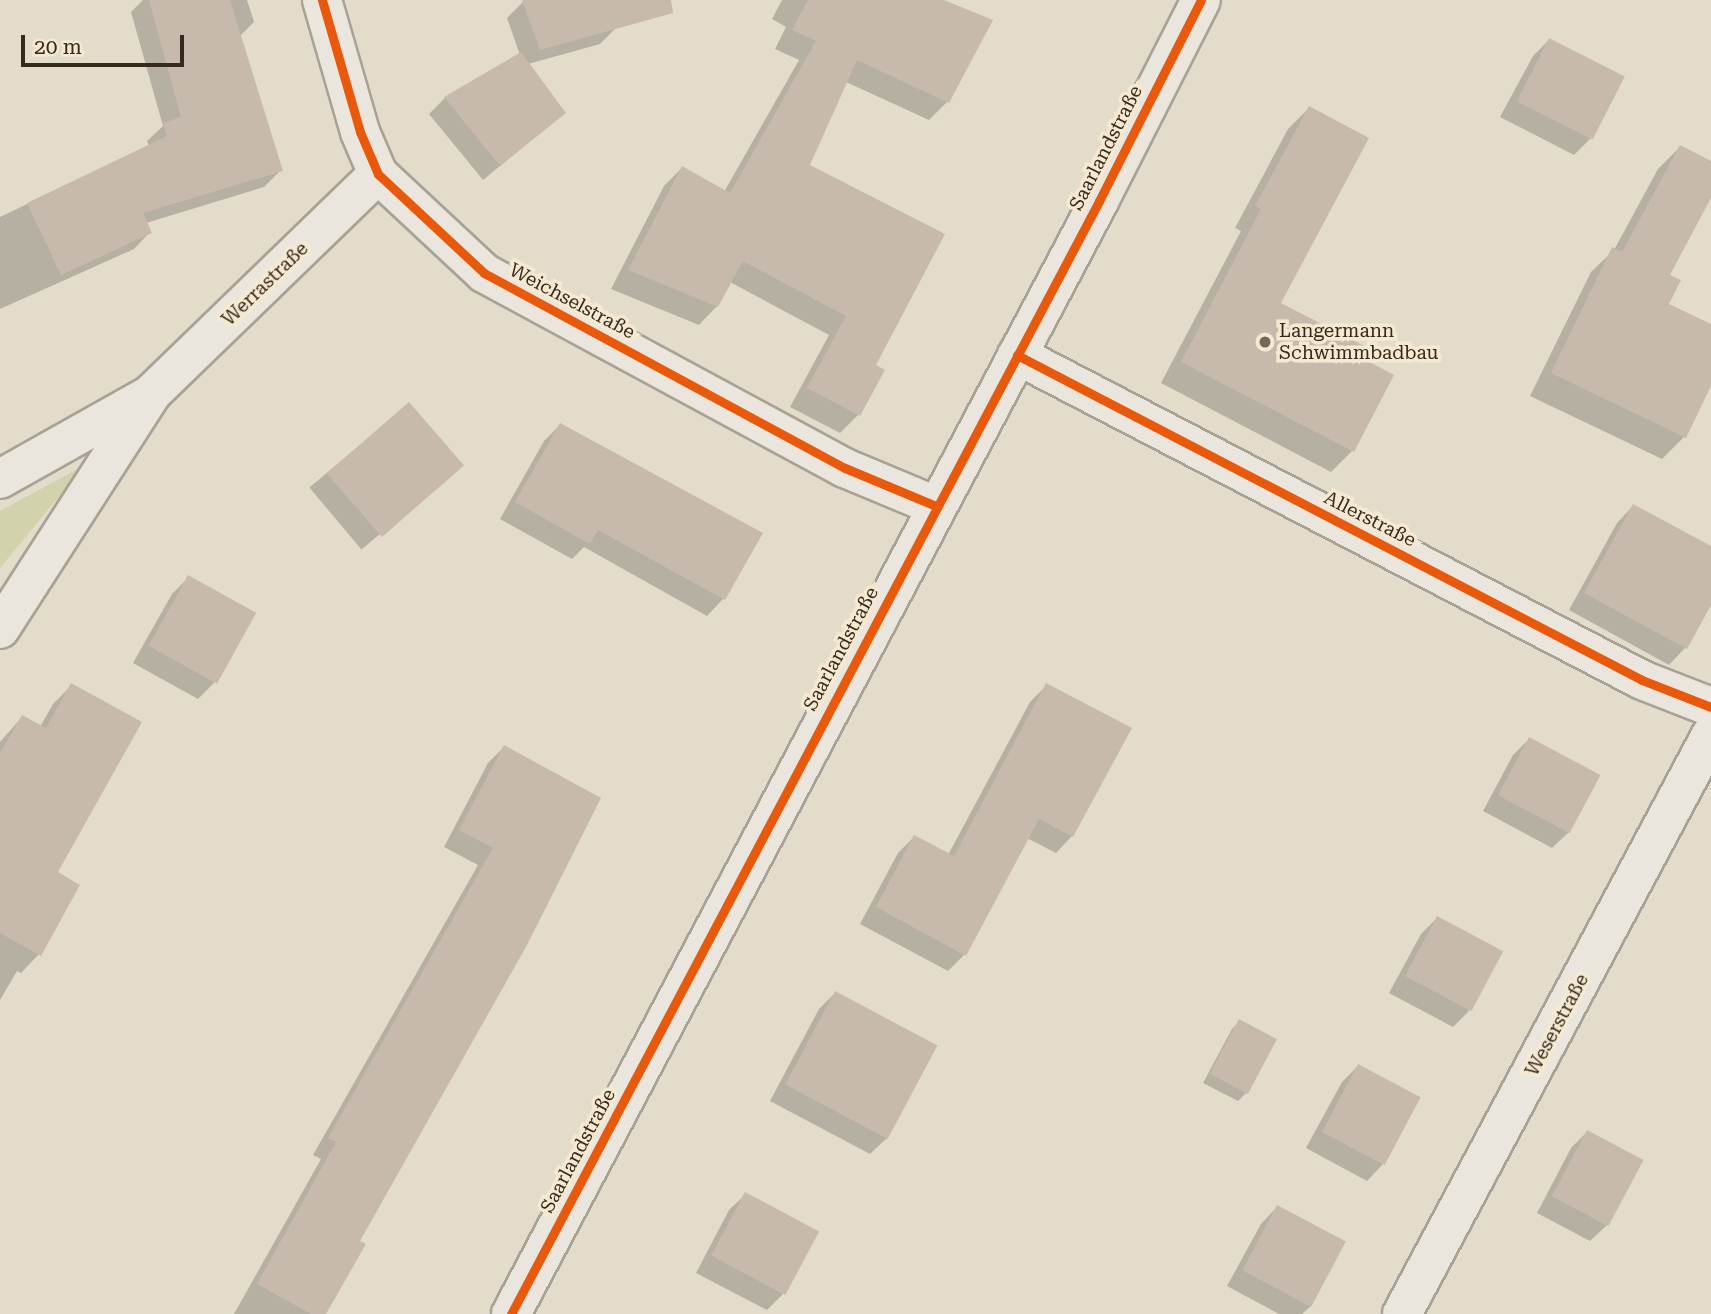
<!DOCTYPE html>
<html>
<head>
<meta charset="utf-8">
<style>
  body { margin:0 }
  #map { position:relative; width:1711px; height:1314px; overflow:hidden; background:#e3dccb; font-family:"Roboto Serif",serif }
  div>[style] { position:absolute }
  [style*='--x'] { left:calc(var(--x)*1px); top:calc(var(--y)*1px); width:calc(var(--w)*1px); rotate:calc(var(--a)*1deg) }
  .green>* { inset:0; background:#d2d3ad }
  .shadow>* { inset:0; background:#0003; transform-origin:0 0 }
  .building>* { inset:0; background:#c7baac; transform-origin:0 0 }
  .roads { filter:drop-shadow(2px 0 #a8a195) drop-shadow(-2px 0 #a8a195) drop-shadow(0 2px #a8a195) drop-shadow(0 -2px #a8a195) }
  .street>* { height:38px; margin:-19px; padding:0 19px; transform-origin:19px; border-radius:19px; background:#ebe6dd }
  .secondary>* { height:38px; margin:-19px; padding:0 19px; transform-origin:19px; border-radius:19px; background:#ebe6dd }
  .cycleway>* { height:9px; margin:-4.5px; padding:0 4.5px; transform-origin:4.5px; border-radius:4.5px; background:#e8590c }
  .dots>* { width:19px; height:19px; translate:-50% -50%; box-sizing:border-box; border:4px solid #f5ead1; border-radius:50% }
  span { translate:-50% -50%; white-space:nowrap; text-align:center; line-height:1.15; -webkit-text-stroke:7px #f5ead1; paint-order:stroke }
  .street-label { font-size:19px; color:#36291d }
  .poi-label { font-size:19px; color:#36291d }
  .left { translate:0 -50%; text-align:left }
  .scale { position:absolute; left:21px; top:35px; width:163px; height:32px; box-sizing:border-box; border:4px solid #36291d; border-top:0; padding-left:9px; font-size:21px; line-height:24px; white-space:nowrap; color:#36291d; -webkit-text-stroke:5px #f5ead1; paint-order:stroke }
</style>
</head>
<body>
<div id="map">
  <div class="green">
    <div style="clip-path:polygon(85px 465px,0 568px,0 511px)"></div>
  </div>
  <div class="shadow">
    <div style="clip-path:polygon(143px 0,247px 0,254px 22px,239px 37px,281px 170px,264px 187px,146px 223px,150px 232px,134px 249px,0 309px,0 217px,149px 146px,147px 141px,163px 126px,131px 12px)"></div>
    <div style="clip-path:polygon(530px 0,608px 0,616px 28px,600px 44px,528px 64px,564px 113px,483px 180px,429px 114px,445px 98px,520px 55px,507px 18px,523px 2px)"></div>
    <div style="clip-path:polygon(782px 0,940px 0,947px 102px,929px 120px,846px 82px,807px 166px,874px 366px,883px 371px,858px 415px,840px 433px,790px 407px,829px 335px,730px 282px,717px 306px,699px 325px,611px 289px,664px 186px,682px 168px,724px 192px,799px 60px,775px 49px,786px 27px,772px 19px)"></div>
    <div style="clip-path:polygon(1549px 40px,1590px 139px,1574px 155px,1500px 117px,1533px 56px)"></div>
    <div style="clip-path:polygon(1309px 108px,1279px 304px,1360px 359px,1352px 451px,1331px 472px,1161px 383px,1241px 231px,1235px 228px,1288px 129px)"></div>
    <div style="clip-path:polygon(1680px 147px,1711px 163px,1711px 194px,1668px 276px,1667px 304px,1711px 326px,1711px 382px,1684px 437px,1662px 459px,1530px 396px,1591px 272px,1614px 250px,1658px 169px)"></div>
    <div style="left:409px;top:404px;width:81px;height:130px;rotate:50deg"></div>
    <div style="clip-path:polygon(560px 425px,760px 534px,723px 599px,707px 616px,584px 547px,572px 559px,500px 519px,544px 441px)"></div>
    <div style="clip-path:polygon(1633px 506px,1711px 548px,1711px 601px,1685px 648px,1669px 665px,1569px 610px,1617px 523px)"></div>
    <div style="clip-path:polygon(189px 577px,214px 683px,198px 699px,133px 663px,172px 594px)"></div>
    <div style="clip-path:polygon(72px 685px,56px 873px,39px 954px,21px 973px,17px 971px,0 1000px,0 742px,22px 717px,40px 727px,53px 704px)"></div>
    <div style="clip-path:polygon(1047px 685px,1072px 836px,1056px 853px,1027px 838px,965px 954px,948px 971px,860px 924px,898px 853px,914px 837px,948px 855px,1030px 702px)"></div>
    <div style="clip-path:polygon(1529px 739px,1569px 832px,1552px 848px,1483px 811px,1513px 755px)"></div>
    <div style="clip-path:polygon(504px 747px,599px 798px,358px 1242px,324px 1314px,234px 1314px,321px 1159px,313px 1155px,478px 865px,444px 847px,488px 763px)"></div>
    <div style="clip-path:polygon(1437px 918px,1469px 1011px,1453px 1027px,1389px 993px,1421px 934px)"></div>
    <div style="clip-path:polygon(835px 993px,887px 1138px,870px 1154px,770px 1101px,819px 1009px)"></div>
    <div style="clip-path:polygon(1240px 1021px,1274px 1040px,1246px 1093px,1238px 1101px,1203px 1083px,1232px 1029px)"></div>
    <div style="clip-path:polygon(1358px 1066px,1383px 1164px,1367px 1181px,1306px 1148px,1342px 1082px)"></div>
    <div style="clip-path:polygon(1587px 1132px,1607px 1225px,1590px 1241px,1537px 1213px,1571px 1148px)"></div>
    <div style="clip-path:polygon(746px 1194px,816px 1231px,783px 1294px,767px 1310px,696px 1273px,729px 1210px)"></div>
    <div style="clip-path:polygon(1277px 1207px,1311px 1306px,1302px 1314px,1279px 1314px,1227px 1286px,1261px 1224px)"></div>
  </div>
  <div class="building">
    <div style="clip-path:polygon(149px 0,230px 0,283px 171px,143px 213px,152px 233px,61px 275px,27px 203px,167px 136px,163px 123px,181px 117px)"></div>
    <div style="clip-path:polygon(522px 0,671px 0,673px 13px,540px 50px)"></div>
    <div style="clip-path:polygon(808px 0,944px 0,993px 20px,949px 103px,857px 60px,810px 165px,945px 234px,876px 365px,885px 370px,860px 416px,807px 388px,846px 316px,743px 261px,718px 307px,628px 270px,682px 166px,730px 193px,816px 41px,792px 30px)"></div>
    <div style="left:1549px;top:38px;width:85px;height:71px;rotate:27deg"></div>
    <div style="clip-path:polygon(521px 52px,566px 113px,500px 166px,444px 97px)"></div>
    <div style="clip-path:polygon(1309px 106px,1369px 138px,1281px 303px,1368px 348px,1362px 358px,1394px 375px,1354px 452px,1181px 362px,1261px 209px,1255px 206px)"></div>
    <div style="clip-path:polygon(1680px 145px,1711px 161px,1711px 198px,1670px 275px,1681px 280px,1669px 304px,1711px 324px,1711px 386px,1686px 438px,1551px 373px,1612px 247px,1622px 252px)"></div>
    <div style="left:409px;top:402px;width:84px;height:109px;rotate:49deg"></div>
    <div style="clip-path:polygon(560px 423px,763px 533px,725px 600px,598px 530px,590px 544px,515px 502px)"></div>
    <div style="clip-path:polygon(1633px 504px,1711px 546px,1711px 605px,1687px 649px,1584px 593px)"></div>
    <div style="left:188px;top:575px;width:78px;height:81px;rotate:29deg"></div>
    <div style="clip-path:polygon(71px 683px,142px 722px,58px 872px,80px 885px,41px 956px,0 933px,0 753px,22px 715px,46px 728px)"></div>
    <div style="clip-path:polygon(1046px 683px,1132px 728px,1073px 837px,1039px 819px,966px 956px,876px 907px,914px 835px,954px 856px)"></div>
    <div style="left:1529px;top:737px;width:81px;height:66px;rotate:28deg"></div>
    <div style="clip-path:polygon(504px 745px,601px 798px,527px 945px,360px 1241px,366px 1244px,326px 1314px,311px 1314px,257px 1284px,336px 1142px,328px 1138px,493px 848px,459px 830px)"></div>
    <div style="left:1437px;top:916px;width:75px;height:68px;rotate:28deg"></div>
    <div style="left:835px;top:991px;width:116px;height:106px;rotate:28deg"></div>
    <div style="left:1239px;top:1019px;width:43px;height:62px;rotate:28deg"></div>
    <div style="left:1358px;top:1064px;width:71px;height:77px;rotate:28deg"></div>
    <div style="left:1587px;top:1130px;width:64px;height:75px;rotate:28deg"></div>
    <div style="left:745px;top:1192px;width:84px;height:72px;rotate:28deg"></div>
    <div style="left:1277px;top:1205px;width:78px;height:74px;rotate:28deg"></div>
  </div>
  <div class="roads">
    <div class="street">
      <div style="--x:322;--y:0;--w:137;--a:73.9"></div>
      <div style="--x:360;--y:132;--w:46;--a:66.8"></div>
      <div style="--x:378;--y:174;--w:145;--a:43"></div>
      <div style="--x:484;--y:273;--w:410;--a:28.4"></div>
      <div style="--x:845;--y:468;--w:99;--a:22.7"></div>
      <div style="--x:1017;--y:355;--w:704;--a:27.47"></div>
      <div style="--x:1642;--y:680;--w:74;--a:21.4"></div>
      <div style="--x:0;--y:479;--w:170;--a:-29.3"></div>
      <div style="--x:0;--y:629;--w:281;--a:-57.2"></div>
      <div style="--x:152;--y:393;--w:315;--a:-44.1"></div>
      <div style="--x:1402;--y:1314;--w:656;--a:-61.91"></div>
    </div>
    <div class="secondary">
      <div style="--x:511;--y:1314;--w:1259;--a:-62.15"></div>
      <div style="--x:1099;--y:201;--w:225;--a:-63.1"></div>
    </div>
  </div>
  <div class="cycleway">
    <div style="--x:322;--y:0;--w:137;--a:73.9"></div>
    <div style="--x:360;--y:132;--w:46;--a:66.8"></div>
    <div style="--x:378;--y:174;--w:145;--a:43"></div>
    <div style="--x:484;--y:273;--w:410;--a:28.4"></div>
    <div style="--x:845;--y:468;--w:99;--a:22.7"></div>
    <div style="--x:1017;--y:355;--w:704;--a:27.47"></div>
    <div style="--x:1642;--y:680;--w:74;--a:21.4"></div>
    <div style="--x:511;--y:1314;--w:1259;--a:-62.15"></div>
    <div style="--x:1099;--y:201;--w:225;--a:-63.1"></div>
  </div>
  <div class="dots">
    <div style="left:1265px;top:342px;background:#73685a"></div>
  </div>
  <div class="street-label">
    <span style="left:1106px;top:148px;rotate:-63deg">Saarlandstraße</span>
    <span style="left:265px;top:284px;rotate:-44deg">Werrastraße</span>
    <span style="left:572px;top:301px;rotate:28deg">Weichselstraße</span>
    <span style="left:1370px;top:519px;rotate:27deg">Allerstraße</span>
    <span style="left:841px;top:649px;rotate:-62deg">Saarlandstraße</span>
    <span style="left:1557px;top:1025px;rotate:-62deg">Weserstraße</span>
    <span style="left:578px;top:1151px;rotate:-62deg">Saarlandstraße</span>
  </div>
  <div class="poi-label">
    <span class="left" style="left:1279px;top:342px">Langermann<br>Schwimmbadbau</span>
  </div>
  <div class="scale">20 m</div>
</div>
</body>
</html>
